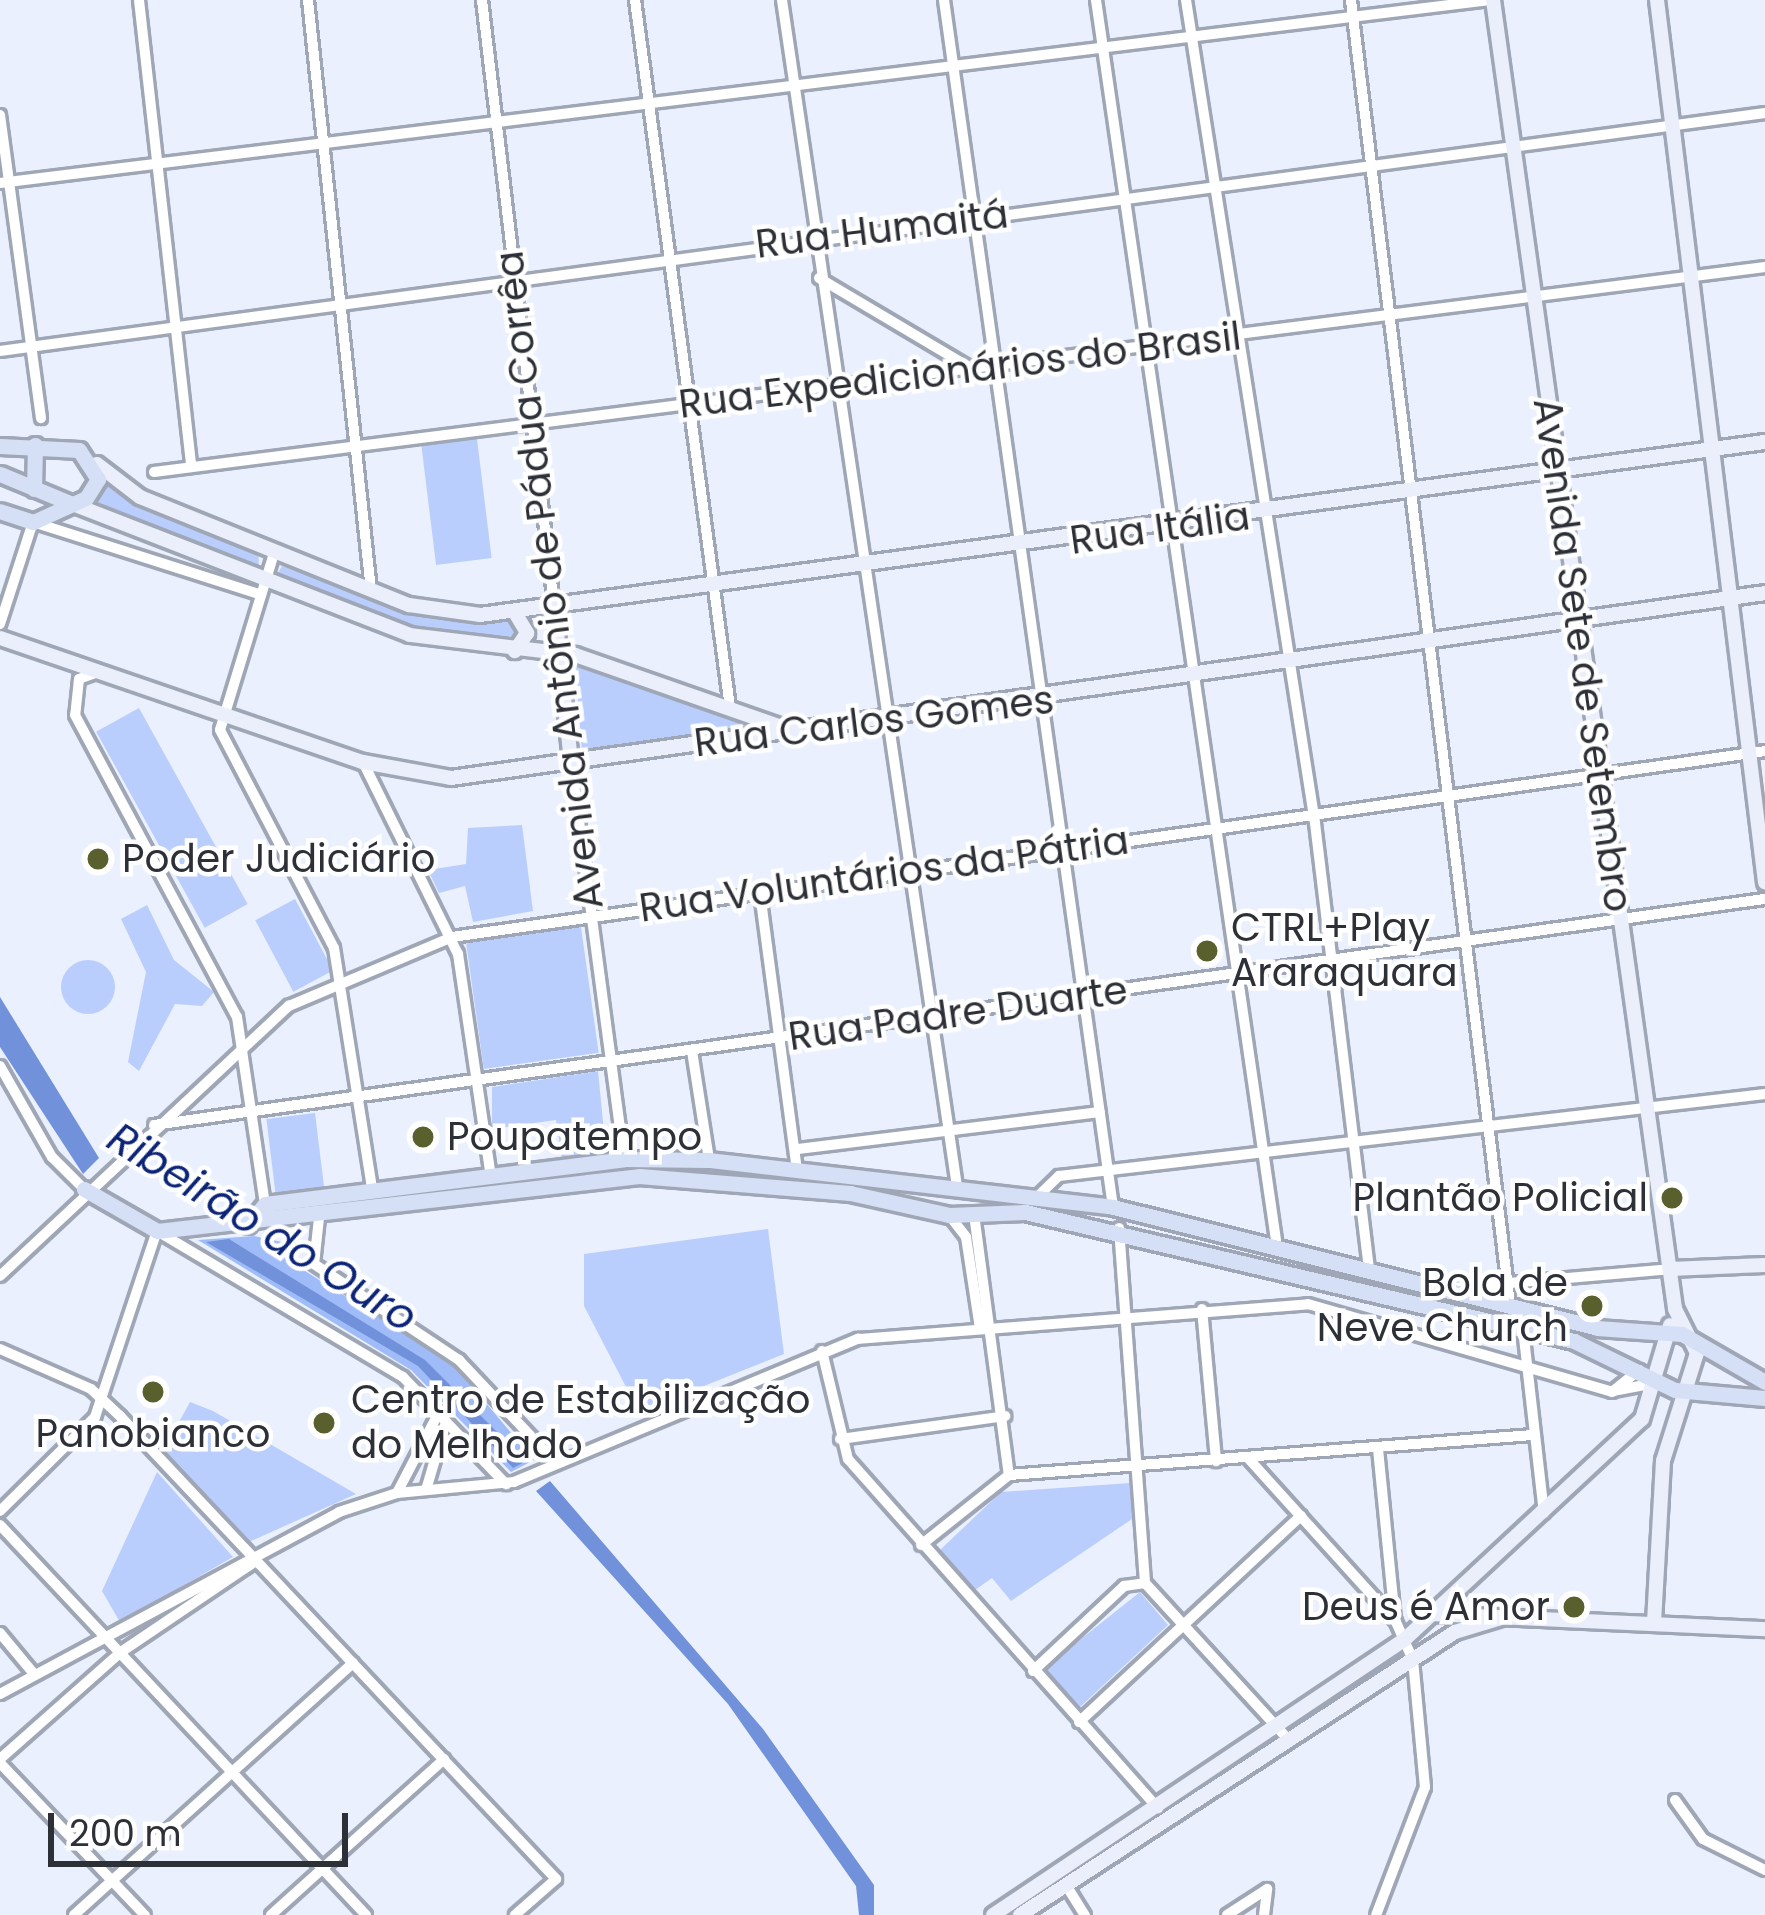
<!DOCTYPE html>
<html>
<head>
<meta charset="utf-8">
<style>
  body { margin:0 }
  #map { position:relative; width:1765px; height:1915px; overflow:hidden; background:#eaf0fd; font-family:Poppins,sans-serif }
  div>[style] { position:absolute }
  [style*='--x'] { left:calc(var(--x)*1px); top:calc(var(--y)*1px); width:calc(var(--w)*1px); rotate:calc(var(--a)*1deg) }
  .green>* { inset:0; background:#b9cefc; transform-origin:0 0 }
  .round { border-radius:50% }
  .forest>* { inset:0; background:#a0bcf8 }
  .water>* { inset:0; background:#7191da }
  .roads { filter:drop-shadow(3px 0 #9fa6b5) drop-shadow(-3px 0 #9fa6b5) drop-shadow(0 3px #9fa6b5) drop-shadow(0 -3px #9fa6b5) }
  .street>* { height:10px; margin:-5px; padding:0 5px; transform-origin:5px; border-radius:5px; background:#fff }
  .secondary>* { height:14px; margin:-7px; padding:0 7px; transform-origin:7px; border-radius:7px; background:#eaeffb }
  .primary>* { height:15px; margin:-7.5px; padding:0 7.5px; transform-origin:7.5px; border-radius:7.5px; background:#d5e0f7 }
  .dots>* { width:33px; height:33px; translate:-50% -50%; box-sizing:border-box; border:6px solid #fff; border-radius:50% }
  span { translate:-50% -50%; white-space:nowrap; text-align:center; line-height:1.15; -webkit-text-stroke:9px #fff; paint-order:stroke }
  .street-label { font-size:39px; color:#2d3036 }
  .poi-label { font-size:39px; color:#2d3036 }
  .left { translate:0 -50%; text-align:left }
  .right { translate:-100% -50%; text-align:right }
  .water-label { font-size:42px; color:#0c2478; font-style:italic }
  .scale { position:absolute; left:48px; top:1813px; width:300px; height:54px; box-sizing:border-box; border:6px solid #2d3036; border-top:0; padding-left:15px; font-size:36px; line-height:42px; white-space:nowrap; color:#2d3036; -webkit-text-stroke:9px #fff; paint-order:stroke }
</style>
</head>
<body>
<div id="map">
  <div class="green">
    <div style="left:477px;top:439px;width:120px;height:56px;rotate:83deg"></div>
    <div style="clip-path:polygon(102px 480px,258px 547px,259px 567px,92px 508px)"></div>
    <div style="clip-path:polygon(282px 566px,415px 613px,517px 622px,520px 637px,412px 630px,302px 589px,276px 576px)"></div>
    <div style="clip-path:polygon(575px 661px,757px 725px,582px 752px)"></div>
    <div style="left:139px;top:708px;width:224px;height:49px;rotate:61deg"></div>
    <div style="clip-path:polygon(522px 825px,533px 911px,473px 922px,465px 886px,439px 893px,428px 870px,466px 864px,468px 828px)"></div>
    <div style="left:295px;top:899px;width:81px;height:45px;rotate:62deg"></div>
    <div style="clip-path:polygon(147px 905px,174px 960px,214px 992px,202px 1006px,175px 1004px,139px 1071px,128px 1062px,146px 972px,121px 919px)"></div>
    <div style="left:581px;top:927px;width:127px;height:116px;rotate:82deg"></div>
    <div class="round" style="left:61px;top:960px;width:54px;height:54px"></div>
    <div style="clip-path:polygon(598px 1071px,606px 1152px,562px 1159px,556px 1120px,492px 1129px,492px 1087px)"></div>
    <div style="left:315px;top:1113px;width:78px;height:49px;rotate:83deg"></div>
    <div style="clip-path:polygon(768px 1229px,784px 1354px,639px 1412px,584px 1306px,584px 1254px)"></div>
    <div style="clip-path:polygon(190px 1402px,213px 1411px,356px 1494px,249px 1542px,162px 1453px)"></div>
    <div style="clip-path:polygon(157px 1472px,233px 1557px,120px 1622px,102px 1591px)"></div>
    <div style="clip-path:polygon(1130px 1483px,1132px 1519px,1011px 1601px,992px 1578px,975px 1590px,939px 1551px,1001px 1492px)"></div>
    <div style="clip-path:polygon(1140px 1592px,1168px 1625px,1079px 1708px,1042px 1670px)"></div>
  </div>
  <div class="forest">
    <div style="clip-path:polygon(254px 1236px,282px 1242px,294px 1264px,453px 1364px,534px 1460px,511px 1472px,411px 1370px,198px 1240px)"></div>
  </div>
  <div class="water">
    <div style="clip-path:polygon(0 997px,99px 1158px,83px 1174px,0 1047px)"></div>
    <div style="clip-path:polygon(229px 1239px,425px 1360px,526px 1461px,513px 1468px,418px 1366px,206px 1242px)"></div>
    <div style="clip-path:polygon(550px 1481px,763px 1729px,874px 1885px,874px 1915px,859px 1915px,856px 1886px,728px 1704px,536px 1491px)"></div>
  </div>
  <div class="roads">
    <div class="street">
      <div style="--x:139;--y:0;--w:470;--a:83.6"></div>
      <div style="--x:308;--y:0;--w:593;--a:83.91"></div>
      <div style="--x:482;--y:0;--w:609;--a:83.21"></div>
      <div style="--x:635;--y:0;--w:713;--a:82.35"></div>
      <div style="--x:782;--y:0;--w:1199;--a:81.61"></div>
      <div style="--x:944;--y:0;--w:1219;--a:82.03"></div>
      <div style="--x:1096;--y:0;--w:1260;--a:81.74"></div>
      <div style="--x:1186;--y:0;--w:833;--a:81.09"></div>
      <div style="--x:1315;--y:823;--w:449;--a:83.1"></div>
      <div style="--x:1351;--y:0;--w:1315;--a:83.05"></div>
      <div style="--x:0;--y:115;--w:306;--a:82.3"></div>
      <div style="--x:0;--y:183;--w:1501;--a:-7"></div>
      <div style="--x:819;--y:278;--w:172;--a:30.7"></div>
      <div style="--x:0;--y:351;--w:1781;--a:-7.68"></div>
      <div style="--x:154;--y:472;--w:1624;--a:-7.25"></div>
      <div style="--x:275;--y:550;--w:188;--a:107"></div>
      <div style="--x:220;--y:730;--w:246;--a:62.4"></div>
      <div style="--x:334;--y:948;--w:248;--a:81"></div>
      <div style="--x:0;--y:624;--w:107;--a:-72.1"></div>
      <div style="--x:33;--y:522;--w:237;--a:17.7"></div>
      <div style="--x:98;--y:672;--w:20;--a:160"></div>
      <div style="--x:79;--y:679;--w:36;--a:96"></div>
      <div style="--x:75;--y:715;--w:343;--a:61.8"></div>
      <div style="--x:237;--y:1017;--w:189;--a:81.5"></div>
      <div style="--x:571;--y:761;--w:402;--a:82.4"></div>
      <div style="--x:363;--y:762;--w:214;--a:63.7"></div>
      <div style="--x:458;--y:954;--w:225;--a:81.6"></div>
      <div style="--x:760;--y:893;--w:279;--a:82.4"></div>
      <div style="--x:692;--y:1051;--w:110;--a:81.1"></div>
      <div style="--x:0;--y:1066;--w:105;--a:60.3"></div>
      <div style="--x:52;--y:1157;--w:45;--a:45"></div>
      <div style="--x:154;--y:1125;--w:1627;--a:-7.99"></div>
      <div style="--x:798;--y:1149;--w:304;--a:-7"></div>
      <div style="--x:1036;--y:1198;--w:32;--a:-44"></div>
      <div style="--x:1059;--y:1176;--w:711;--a:-6.63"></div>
      <div style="--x:974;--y:1214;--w:263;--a:82.4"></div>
      <div style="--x:949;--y:1215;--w:28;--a:52"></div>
      <div style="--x:966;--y:1237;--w:93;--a:81.3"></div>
      <div style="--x:319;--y:1218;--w:46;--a:96.2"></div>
      <div style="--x:314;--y:1264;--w:174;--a:33.5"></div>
      <div style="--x:459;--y:1360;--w:140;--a:46.7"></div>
      <div style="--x:1119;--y:1228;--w:356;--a:85.8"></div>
      <div style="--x:0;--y:1276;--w:396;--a:-43.1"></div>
      <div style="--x:289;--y:1006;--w:177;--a:-22.9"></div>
      <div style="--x:452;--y:937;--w:1326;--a:-8.06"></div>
      <div style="--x:1450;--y:1288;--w:221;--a:-4.9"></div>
      <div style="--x:1202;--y:1309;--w:153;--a:84.7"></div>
      <div style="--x:1523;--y:1329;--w:185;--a:83.5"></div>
      <div style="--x:0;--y:1349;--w:99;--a:23.7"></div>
      <div style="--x:91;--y:1389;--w:40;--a:43"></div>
      <div style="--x:120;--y:1416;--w:636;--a:46.72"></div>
      <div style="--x:556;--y:1879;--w:55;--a:138.7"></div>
      <div style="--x:822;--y:1351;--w:111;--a:76.5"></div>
      <div style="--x:848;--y:1459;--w:467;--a:48.4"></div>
      <div style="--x:1614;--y:1391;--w:42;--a:-11"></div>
      <div style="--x:840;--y:1439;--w:167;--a:-7.9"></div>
      <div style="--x:1378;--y:1449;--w:170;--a:84.3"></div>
      <div style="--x:1248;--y:1458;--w:221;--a:47.9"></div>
      <div style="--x:1396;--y:1622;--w:42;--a:65.9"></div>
      <div style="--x:1413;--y:1660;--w:128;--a:84.6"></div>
      <div style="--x:1425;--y:1787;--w:137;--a:110.9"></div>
      <div style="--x:1009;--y:1475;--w:526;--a:-4.37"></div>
      <div style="--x:426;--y:1490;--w:71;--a:-73.6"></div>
      <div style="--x:397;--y:1493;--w:91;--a:-62.6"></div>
      <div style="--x:0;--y:1511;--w:134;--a:-44.7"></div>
      <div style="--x:95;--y:1417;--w:196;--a:-71.6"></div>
      <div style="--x:157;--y:1231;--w:286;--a:30.7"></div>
      <div style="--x:403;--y:1377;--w:149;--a:46.1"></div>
      <div style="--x:0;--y:1525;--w:535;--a:46.82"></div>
      <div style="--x:921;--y:1545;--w:112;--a:-38.5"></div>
      <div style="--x:1145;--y:1583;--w:213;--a:47.5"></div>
      <div style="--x:0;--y:1633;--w:53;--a:50.3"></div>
      <div style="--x:1033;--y:1671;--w:125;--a:-43"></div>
      <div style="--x:1124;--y:1586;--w:21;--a:-8"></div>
      <div style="--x:0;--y:1694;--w:385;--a:-28.2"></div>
      <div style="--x:339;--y:1512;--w:61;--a:-18.1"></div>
      <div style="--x:397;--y:1493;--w:118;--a:-5.4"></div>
      <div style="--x:514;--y:1482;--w:373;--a:-22.6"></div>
      <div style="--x:858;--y:1339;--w:451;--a:-4.4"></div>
      <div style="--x:1308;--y:1304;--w:316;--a:16.1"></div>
      <div style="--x:1612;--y:1392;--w:35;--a:-39"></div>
      <div style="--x:1079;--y:1722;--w:303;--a:-42.9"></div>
      <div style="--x:0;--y:1759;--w:162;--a:-41.5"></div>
      <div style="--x:121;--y:1652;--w:159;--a:-34"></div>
      <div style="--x:0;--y:1763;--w:210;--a:46.4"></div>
      <div style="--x:1675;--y:1800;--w:48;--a:54.3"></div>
      <div style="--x:1703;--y:1839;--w:69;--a:26.6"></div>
      <div style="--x:1066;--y:1885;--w:36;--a:58"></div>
      <div style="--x:74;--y:1915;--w:376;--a:-42.1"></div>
      <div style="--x:271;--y:1915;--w:233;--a:-42"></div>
      <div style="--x:1227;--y:1915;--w:48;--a:-33"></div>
      <div style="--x:1264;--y:1915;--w:26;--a:-83"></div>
    </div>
    <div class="secondary">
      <div style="--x:1493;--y:0;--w:1322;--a:82.08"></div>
      <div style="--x:1675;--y:1309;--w:49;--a:63.4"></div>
      <div style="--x:1697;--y:1353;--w:113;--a:107.5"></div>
      <div style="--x:1663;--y:1461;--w:162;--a:93.2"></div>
      <div style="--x:1657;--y:0;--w:889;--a:83.02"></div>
      <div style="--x:97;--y:464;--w:54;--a:37.5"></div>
      <div style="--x:140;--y:497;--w:290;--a:21.9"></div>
      <div style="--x:409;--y:605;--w:72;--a:8"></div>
      <div style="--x:480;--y:615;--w:1297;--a:-7.67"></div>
      <div style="--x:70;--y:503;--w:365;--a:21.2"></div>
      <div style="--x:410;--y:635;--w:166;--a:6.9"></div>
      <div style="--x:575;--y:655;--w:225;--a:19.2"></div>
      <div style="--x:554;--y:605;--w:157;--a:83.8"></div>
      <div style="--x:514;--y:611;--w:26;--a:59"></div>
      <div style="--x:527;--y:633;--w:22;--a:124"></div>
      <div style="--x:0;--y:638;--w:384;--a:18.9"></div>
      <div style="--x:363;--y:762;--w:89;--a:10.3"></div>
      <div style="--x:451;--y:778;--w:1327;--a:-8.01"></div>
      <div style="--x:1670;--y:1269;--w:95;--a:-2.4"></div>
      <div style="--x:1432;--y:1614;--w:333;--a:2.6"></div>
      <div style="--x:993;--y:1915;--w:496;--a:-33.8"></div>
      <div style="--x:1405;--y:1639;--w:323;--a:-42.9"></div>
      <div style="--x:1642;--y:1419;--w:98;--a:-73.4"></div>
      <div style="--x:1020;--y:1915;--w:519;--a:-33.05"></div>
      <div style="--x:1455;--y:1632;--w:48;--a:-16.9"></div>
    </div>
    <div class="primary">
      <div style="--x:0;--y:446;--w:79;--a:2.9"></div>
      <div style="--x:79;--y:450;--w:35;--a:57"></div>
      <div style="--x:98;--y:479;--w:22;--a:122"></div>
      <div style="--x:86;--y:498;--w:58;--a:155.6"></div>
      <div style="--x:33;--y:522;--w:35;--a:-162"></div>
      <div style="--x:0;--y:474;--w:76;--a:22.5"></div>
      <div style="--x:34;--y:489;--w:44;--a:-88.7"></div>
      <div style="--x:84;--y:1189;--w:84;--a:29.9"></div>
      <div style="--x:157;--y:1231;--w:485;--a:-6.5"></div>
      <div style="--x:639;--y:1176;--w:212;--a:4.6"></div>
      <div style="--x:850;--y:1193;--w:101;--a:12.5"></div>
      <div style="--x:949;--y:1215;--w:76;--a:-2.3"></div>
      <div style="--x:1025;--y:1212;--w:564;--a:13.22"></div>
      <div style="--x:1574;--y:1341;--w:112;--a:25.9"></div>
      <div style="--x:1675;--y:1390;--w:90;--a:5.1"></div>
      <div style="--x:248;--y:1225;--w:27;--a:-51"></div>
      <div style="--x:265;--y:1204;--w:362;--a:-7.1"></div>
      <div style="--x:624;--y:1159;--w:85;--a:0.7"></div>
      <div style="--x:709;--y:1160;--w:407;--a:6.6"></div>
      <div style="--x:1113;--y:1207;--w:499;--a:14"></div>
      <div style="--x:1597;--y:1328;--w:85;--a:4"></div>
      <div style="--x:1682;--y:1334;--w:96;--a:30"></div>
    </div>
  </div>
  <div class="dots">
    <div style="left:98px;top:859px;background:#595f2d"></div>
    <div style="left:1207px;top:951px;background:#595f2d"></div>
    <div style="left:423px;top:1137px;background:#595f2d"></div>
    <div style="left:1672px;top:1198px;background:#595f2d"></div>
    <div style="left:1592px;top:1306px;background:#595f2d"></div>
    <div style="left:153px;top:1392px;background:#595f2d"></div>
    <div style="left:324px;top:1423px;background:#595f2d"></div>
    <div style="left:1574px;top:1607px;background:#595f2d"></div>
  </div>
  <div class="street-label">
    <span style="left:882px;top:230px;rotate:-7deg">Rua Humaitá</span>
    <span style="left:960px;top:371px;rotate:-7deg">Rua Expedicionários do Brasil</span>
    <span style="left:1160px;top:529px;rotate:-8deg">Rua Itália</span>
    <span style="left:550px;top:580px;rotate:-97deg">Avenida Antônio de Pádua Corrêa</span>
    <span style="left:1582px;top:655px;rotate:82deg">Avenida Sete de Setembro</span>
    <span style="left:874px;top:722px;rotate:-7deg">Rua Carlos Gomes</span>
    <span style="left:884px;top:875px;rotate:-8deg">Rua Voluntários da Pátria</span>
    <span style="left:958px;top:1014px;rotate:-8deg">Rua Padre Duarte</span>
  </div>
  <div class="poi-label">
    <span class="left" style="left:122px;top:859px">Poder Judiciário</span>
    <span class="left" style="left:1231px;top:951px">CTRL+Play<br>Araraquara</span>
    <span class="left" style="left:447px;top:1137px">Poupatempo</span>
    <span class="right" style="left:1648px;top:1198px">Plantão Policial</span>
    <span class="right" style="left:1568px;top:1306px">Bola de<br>Neve Church</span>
    <span class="left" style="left:351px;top:1423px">Centro de Estabilização<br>do Melhado</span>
    <span style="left:153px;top:1434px">Panobianco</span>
    <span class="right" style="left:1550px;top:1607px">Deus é Amor</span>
  </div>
  <div class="water-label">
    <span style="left:262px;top:1228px;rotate:32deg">Ribeirão do Ouro</span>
  </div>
  <div class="scale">200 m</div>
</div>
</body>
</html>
